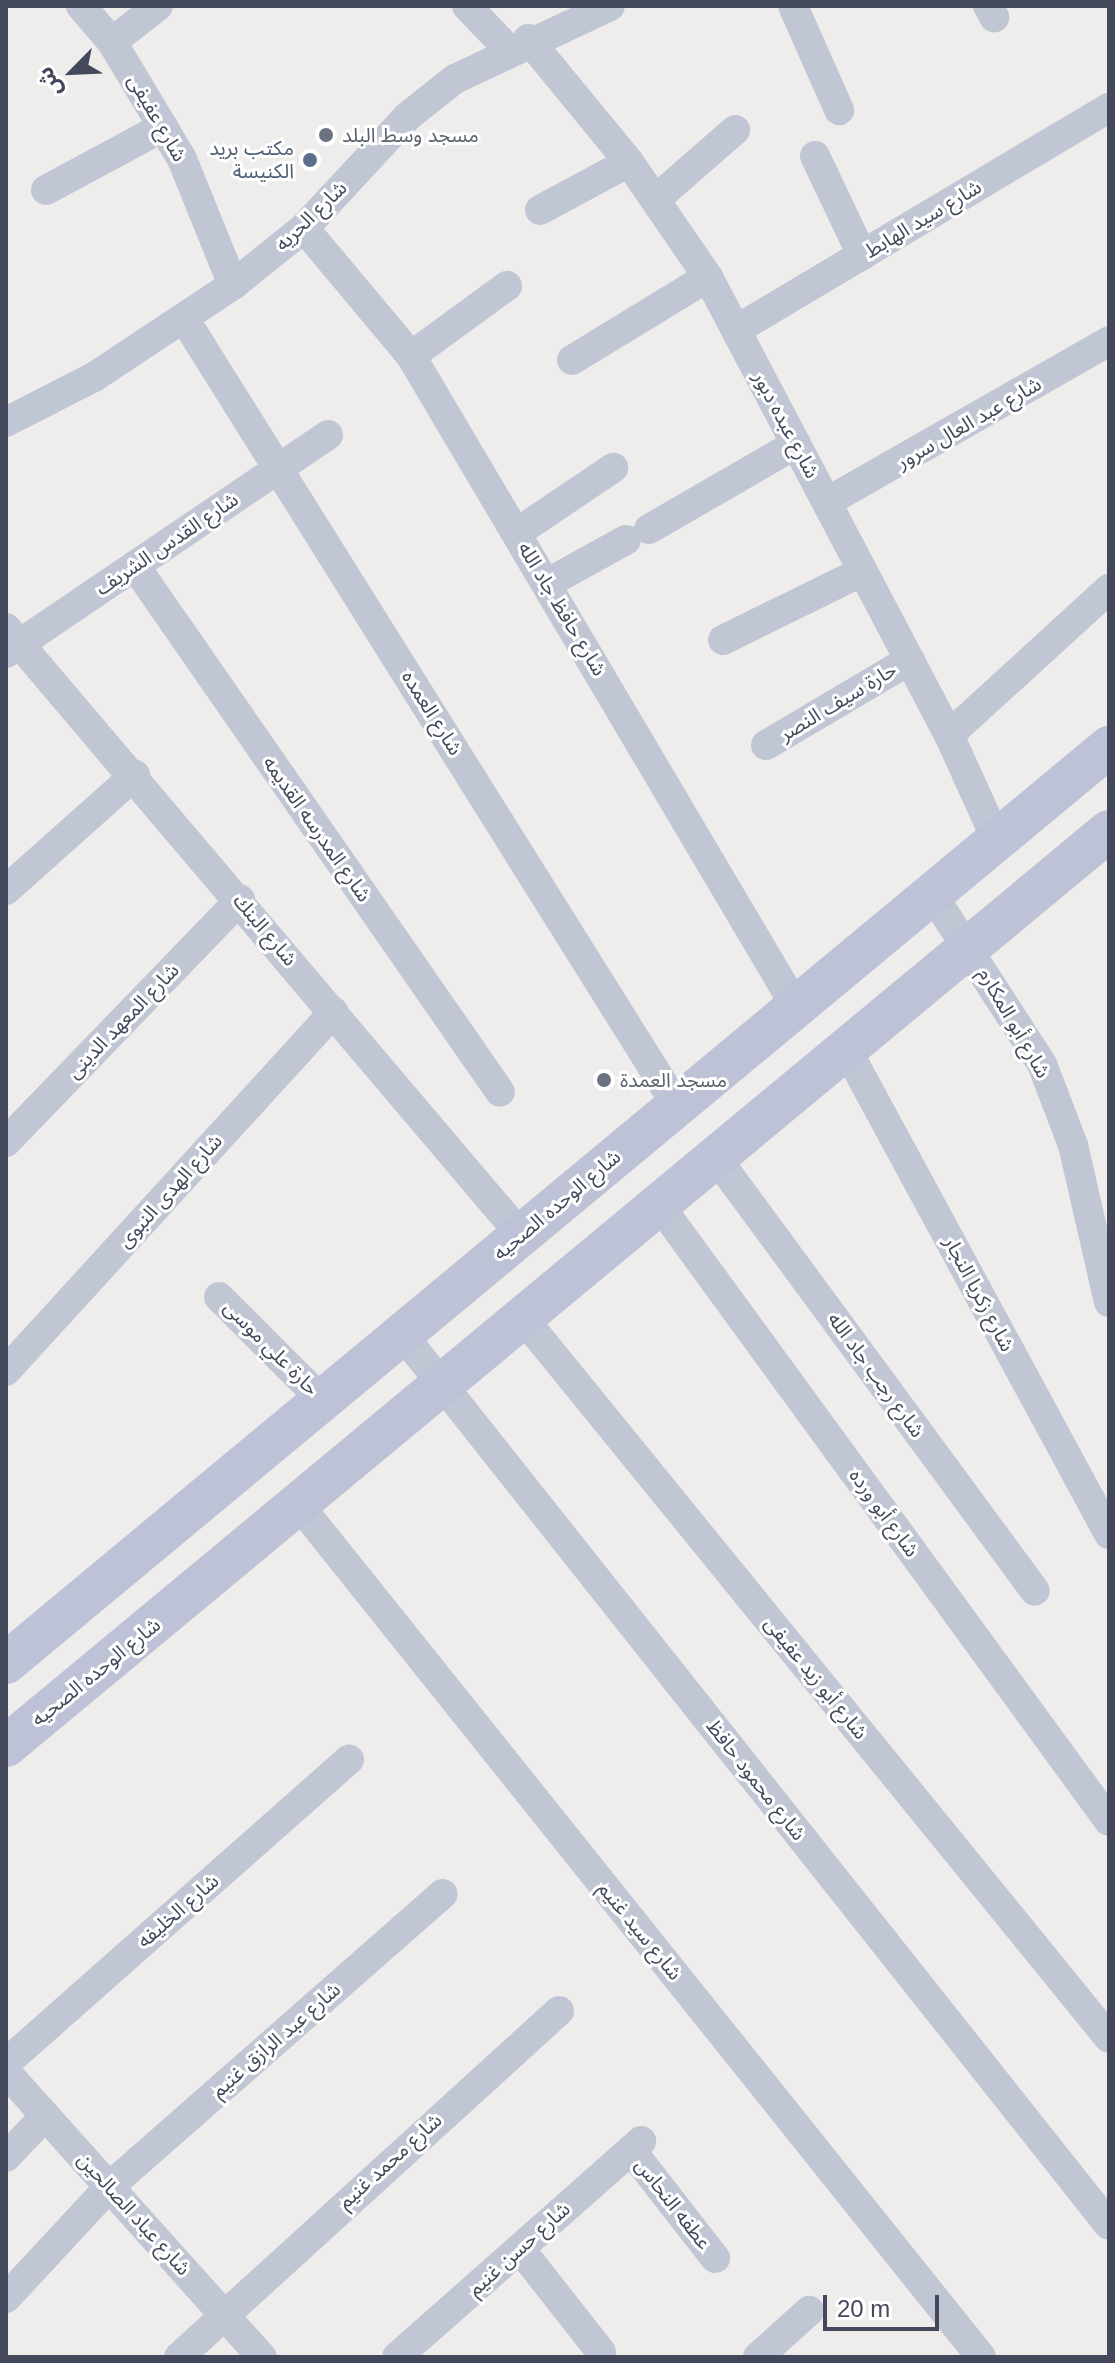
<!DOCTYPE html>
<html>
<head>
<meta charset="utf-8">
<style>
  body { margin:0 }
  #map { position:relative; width:1115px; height:2363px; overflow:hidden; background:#efedec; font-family:Helvetica,"Noto Sans Arabic",sans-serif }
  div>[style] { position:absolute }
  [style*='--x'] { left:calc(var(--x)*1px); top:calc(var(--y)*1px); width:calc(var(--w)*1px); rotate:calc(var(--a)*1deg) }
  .street>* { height:30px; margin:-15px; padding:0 15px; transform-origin:15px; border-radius:15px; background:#c1c6d5 }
  .secondary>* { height:42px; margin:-21px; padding:0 21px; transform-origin:21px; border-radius:21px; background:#bdc2d7 }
  .dots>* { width:22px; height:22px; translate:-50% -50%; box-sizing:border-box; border:4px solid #fff; border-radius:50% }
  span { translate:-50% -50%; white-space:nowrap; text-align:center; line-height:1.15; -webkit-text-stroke:6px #fff; paint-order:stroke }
  .street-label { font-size:20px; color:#43495b }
  .worship-label { font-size:20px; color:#5b616d }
  .left { translate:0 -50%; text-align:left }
  .service-label { font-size:20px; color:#4e5e75 }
  .right { translate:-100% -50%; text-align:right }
  .frame { position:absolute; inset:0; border:8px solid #43495b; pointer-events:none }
  .north { position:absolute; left:32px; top:32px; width:80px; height:80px; -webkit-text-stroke:6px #fff; paint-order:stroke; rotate:246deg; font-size:22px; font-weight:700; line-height:32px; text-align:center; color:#43495b }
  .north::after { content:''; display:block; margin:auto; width:28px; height:36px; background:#43495b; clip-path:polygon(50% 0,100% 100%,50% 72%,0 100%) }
  .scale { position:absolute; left:823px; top:2295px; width:116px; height:36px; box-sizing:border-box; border:4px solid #43495b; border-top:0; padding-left:10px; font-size:24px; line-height:28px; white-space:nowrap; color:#43495b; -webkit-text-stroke:6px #fff; paint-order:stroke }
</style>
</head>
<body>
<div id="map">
  <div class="street">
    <div style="--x:81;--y:6;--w:48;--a:49.3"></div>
    <div style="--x:112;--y:42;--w:136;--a:59.1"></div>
    <div style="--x:182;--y:159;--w:136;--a:68"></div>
    <div style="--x:467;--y:6;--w:58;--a:46.4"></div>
    <div style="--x:793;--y:6;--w:114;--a:66.1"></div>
    <div style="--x:988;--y:6;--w:13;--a:61"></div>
    <div style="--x:528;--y:39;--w:159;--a:50.6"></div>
    <div style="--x:629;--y:162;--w:140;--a:55.5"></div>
    <div style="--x:708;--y:277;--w:518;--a:62.25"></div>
    <div style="--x:949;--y:735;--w:116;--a:65.6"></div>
    <div style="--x:112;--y:42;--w:58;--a:-38"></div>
    <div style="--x:815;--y:156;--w:110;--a:64.6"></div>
    <div style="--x:46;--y:190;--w:133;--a:-28.3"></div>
    <div style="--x:656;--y:199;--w:105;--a:-41.1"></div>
    <div style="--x:540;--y:210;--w:101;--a:-28.3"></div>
    <div style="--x:304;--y:228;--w:167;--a:50.1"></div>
    <div style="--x:411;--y:356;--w:756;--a:59.4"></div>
    <div style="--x:185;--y:320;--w:927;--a:57.96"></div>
    <div style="--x:736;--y:330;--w:434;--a:-30.8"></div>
    <div style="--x:411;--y:356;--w:119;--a:-36.1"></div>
    <div style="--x:572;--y:360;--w:159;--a:-31.4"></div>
    <div style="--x:6;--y:422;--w:99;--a:-27.1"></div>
    <div style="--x:94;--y:377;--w:167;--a:-33.5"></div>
    <div style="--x:233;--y:285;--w:91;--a:-38.8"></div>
    <div style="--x:304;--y:228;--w:151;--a:-47.1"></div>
    <div style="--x:407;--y:117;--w:61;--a:-38.4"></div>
    <div style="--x:455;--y:79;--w:171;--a:-25.2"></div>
    <div style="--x:827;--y:502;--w:325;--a:-29.7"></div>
    <div style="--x:649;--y:529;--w:170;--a:-30"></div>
    <div style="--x:518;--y:532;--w:115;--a:-34"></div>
    <div style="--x:135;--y:566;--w:640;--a:55.24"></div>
    <div style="--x:548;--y:583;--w:89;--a:-28.9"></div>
    <div style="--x:6;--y:628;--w:796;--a:49.69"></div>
    <div style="--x:723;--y:640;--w:156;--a:-26.2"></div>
    <div style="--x:6;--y:653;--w:389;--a:-34.1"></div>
    <div style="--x:949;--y:735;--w:217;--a:-42.4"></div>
    <div style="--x:766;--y:745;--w:167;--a:-30.6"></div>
    <div style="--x:6;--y:890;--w:173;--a:-41.7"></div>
    <div style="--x:932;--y:894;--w:202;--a:57.1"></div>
    <div style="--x:1042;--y:1064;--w:87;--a:69.1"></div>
    <div style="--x:1073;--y:1145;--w:161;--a:77.1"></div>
    <div style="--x:849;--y:1054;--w:546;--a:61.56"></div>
    <div style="--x:6;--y:1142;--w:337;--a:-46"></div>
    <div style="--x:717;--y:1159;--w:536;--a:53.64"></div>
    <div style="--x:660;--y:1206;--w:761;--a:53.87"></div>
    <div style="--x:219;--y:1297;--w:146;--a:45"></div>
    <div style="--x:523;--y:1318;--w:928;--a:50.86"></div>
    <div style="--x:402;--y:1334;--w:1137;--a:51.57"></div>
    <div style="--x:6;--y:1371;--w:486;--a:-47.6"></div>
    <div style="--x:299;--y:1505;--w:1091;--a:51.32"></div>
    <div style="--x:6;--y:2063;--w:458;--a:-41.5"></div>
    <div style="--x:6;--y:2072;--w:383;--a:48.1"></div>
    <div style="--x:631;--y:2150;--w:137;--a:52.1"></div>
    <div style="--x:6;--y:2157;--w:57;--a:-46.4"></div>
    <div style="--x:520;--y:2249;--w:131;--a:51.8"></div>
    <div style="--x:6;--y:2298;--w:151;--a:-47.1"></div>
    <div style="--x:109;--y:2187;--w:444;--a:-41.3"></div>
    <div style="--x:179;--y:2357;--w:514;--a:-42.32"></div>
    <div style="--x:397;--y:2357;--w:326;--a:-41.5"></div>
    <div style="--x:758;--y:2357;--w:69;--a:-42"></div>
  </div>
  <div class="secondary">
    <div style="--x:6;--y:1663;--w:1434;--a:-39.71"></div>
    <div style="--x:6;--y:1746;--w:1433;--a:-39.68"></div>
  </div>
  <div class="dots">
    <div style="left:326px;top:135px;background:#6b7280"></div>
    <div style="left:310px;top:160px;background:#5c6f8a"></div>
    <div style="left:604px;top:1080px;background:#6b7280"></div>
  </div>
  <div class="street-label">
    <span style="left:157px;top:118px;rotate:60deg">شارع عفيفى</span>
    <span style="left:311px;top:216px;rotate:-44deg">شارع الحريه</span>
    <span style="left:923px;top:219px;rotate:-31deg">شارع سيد الهابط</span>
    <span style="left:969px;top:423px;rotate:-30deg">شارع عبد العال سرور</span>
    <span style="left:786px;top:425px;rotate:62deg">شارع عبده دبور</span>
    <span style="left:167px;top:544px;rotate:-34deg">شارع القدس الشريف</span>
    <span style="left:562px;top:609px;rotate:59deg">شارع حافظ جاد الله</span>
    <span style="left:838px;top:702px;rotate:-31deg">حارة سيف النصر</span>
    <span style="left:432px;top:713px;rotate:58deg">شارع العمده</span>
    <span style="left:317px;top:829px;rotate:55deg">شارع المدرسه القديمه</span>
    <span style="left:265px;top:930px;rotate:50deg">شارع البنك</span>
    <span style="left:123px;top:1021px;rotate:-46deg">شارع المعهد الدينى</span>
    <span style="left:1014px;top:1023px;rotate:60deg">شارع أبو المكارم</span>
    <span style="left:170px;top:1191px;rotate:-48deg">شارع الهدى النبوى</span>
    <span style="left:557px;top:1205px;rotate:-40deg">شارع الوحده الصحيه</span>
    <span style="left:979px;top:1294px;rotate:62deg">شارع زكريا النجار</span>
    <span style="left:271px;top:1348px;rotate:45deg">حارة علي موسى</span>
    <span style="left:876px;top:1375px;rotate:54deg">شارع رجب جاد الله</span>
    <span style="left:884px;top:1513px;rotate:54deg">شارع أبو ورده</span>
    <span style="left:96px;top:1672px;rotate:-39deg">شارع الوحده الصحيه</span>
    <span style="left:816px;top:1678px;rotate:51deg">شارع أبو زيد عفيفى</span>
    <span style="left:756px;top:1780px;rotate:52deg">شارع محمود حافظ</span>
    <span style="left:178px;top:1911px;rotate:-41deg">شارع الخليفه</span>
    <span style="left:640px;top:1931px;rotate:51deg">شارع سيد غنيم</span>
    <span style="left:276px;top:2040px;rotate:-41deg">شارع عبد الرازق غنيم</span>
    <span style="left:390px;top:2161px;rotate:-42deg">شارع محمد غنيم</span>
    <span style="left:673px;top:2204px;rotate:52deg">عطفه النحاس</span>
    <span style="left:134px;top:2214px;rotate:48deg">شارع عباد الصالحين</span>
    <span style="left:519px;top:2249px;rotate:-42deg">شارع حسن غنيم</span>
  </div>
  <div class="worship-label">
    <span class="left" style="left:342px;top:135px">مسجد وسط البلد</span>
    <span class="left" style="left:620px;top:1080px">مسجد العمدة</span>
  </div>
  <div class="service-label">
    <span class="right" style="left:294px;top:160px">مكتب بريد<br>الكنيسة</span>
  </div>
  <div class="frame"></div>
  <div class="north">ش</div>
  <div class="scale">20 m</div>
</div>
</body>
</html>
